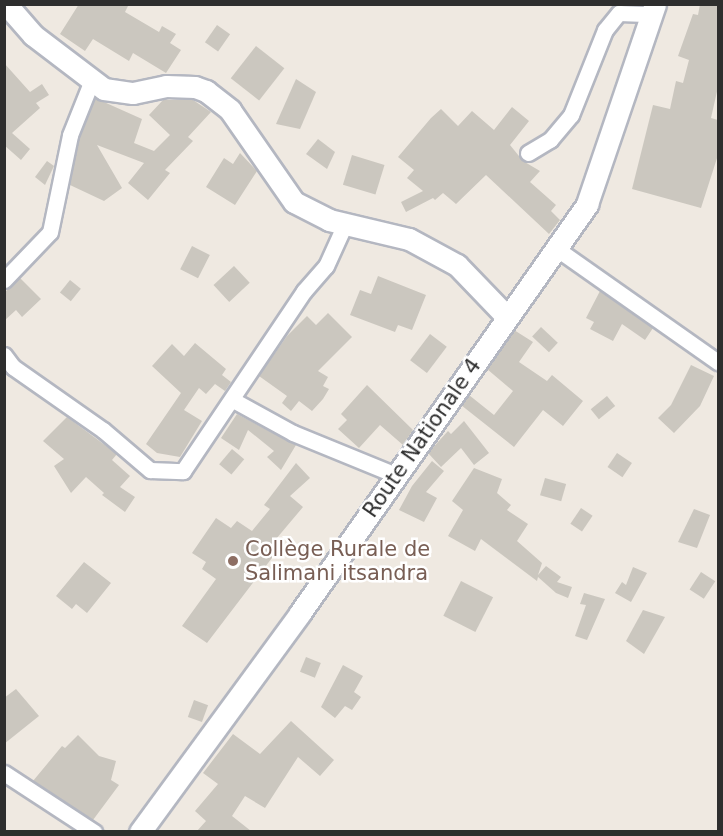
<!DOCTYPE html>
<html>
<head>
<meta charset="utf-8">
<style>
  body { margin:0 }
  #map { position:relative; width:723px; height:836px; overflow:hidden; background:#efe9e1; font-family:"DejaVu Sans",sans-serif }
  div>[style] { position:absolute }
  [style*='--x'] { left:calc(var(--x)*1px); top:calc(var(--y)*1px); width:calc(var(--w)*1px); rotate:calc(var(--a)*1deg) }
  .building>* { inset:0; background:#cbc7bf; transform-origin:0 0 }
  .roads { filter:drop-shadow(2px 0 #b4b7c1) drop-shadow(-2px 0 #b4b7c1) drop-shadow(0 2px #b4b7c1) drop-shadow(0 -2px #b4b7c1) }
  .minor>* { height:15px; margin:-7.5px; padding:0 7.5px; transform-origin:7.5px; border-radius:7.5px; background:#fff }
  .secondary>* { height:21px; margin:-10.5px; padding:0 10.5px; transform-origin:10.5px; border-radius:10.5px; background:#fff }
  .dots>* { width:16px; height:16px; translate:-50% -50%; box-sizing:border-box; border:3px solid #fff; border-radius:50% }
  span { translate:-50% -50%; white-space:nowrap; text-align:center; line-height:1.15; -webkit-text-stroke:5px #fff; paint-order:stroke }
  .street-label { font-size:21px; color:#2e2e2e }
  .education-label { font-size:21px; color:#785e54 }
  .left { translate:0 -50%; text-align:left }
  .frame { position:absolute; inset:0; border:6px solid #2e2e2e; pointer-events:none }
</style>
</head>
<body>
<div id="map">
  <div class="building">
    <div style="clip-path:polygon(79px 4px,129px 4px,125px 12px,159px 32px,162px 26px,176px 34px,170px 43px,181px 50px,166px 73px,133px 53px,129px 61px,93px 39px,85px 51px,60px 34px)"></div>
    <div style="clip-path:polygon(700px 4px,718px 4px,718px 87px,711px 118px,718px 120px,718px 155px,701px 208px,632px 189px,653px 105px,670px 109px,676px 81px,683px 83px,689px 60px,678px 56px,693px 14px,698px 15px)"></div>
    <div style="left:217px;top:25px;width:16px;height:21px;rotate:35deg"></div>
    <div style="left:256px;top:46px;width:36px;height:41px;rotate:38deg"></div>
    <div style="clip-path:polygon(4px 63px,30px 92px,42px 84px,49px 95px,36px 103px,40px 108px,12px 133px,30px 149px,21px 160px,4px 145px)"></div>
    <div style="clip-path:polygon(296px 79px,316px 92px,300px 129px,276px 124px)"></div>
    <div style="clip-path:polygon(95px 98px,142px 119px,134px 143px,154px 151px,170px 135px,149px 115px,163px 100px,193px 100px,211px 112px,188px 137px,193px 141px,165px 170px,170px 173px,148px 200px,128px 183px,144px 163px,97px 145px,122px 188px,104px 201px,70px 185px,79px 138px)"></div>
    <div style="clip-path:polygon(512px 107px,529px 121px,510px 145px,523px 161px,540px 171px,530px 182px,556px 205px,551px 211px,560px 220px,549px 234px,486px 175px,456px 204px,443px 193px,435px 200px,433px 198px,406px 212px,401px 202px,423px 191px,407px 178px,414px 170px,398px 157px,431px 118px,441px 109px,458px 126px,472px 111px,494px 130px)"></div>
    <div style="clip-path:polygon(318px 139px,335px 152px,327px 169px,306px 154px)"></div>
    <div style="clip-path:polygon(240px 153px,257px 171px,235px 205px,206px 187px,224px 158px,233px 164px)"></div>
    <div style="left:352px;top:155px;width:34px;height:31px;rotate:17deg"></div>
    <div style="clip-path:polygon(47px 161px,54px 166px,45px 185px,35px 177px)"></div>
    <div style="left:192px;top:246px;width:20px;height:26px;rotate:27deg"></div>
    <div style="left:234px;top:266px;width:23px;height:28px;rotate:47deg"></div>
    <div style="clip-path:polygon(378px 276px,426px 295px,412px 330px,398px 325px,395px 332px,350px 315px,360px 290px,371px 294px)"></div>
    <div style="clip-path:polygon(20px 278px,41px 299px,22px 317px,16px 310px,4px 321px,4px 293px)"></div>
    <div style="left:70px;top:280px;width:14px;height:16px;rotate:39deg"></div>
    <div style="clip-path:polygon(600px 291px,653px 328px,645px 340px,622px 324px,613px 341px,590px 329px,594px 322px,586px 318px)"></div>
    <div style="clip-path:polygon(328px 313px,352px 337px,318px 371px,328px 377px,323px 386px,329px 389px,323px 399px,312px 411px,299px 401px,291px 411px,282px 403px,287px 396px,259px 376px,287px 336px,307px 316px,316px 325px)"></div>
    <div style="left:541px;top:327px;width:23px;height:13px;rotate:43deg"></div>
    <div style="clip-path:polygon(514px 330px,533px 342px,519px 362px,547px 381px,552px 375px,583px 401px,563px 426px,543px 410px,514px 447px,461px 405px,469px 395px,494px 415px,513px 391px,487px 369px)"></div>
    <div style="left:430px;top:334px;width:21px;height:33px;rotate:37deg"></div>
    <div style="clip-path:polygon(195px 343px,226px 369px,222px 375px,231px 382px,225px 391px,215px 384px,206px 394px,199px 388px,184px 410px,202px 421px,180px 457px,157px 453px,146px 444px,181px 393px,152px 366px,172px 344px,184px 356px)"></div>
    <div style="clip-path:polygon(691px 365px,714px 376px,700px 406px,674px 433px,658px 418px,671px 405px)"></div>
    <div style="clip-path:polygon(367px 385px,413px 430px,403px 445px,380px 425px,359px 448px,338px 429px,347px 420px,341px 414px)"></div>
    <div style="left:607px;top:396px;width:13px;height:21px;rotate:51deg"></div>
    <div style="clip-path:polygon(237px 414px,296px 445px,281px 470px,267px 457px,274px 451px,248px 430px,239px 450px,221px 438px)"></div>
    <div style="clip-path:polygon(67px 417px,117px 454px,112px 460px,130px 476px,120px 487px,135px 497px,125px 512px,102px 495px,104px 493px,86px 477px,71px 493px,54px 466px,64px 459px,43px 441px)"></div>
    <div style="clip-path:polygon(464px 421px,489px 453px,474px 465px,461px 448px,441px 467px,428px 453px,448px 431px,451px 434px)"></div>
    <div style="left:232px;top:449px;width:16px;height:20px;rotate:40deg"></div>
    <div style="left:617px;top:453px;width:18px;height:17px;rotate:34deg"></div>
    <div style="clip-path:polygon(432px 461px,444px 471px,426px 492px,437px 498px,424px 522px,399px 510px,412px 486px)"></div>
    <div style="clip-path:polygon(296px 463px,310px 478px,290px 496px,303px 507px,271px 545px,278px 550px,207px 643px,182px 626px,216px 579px,202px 569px,206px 562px,192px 553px,216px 518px,231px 528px,237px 521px,252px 531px,270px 509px,264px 505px)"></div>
    <div style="clip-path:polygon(474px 468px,502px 479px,497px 493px,511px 505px,507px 510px,528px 524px,517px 541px,542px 563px,538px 575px,546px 566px,561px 577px,557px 582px,572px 587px,568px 598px,556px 593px,538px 577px,537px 581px,481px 539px,475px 551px,448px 536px,463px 510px,452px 501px)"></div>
    <div style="left:545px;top:478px;width:22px;height:18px;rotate:16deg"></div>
    <div style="left:581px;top:508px;width:14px;height:19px;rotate:34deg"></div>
    <div style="clip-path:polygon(694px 509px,710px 515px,697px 548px,678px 542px)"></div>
    <div style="clip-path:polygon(84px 562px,111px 583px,87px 613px,76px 604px,72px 609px,56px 596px)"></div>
    <div style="clip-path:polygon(633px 567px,647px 573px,631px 602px,615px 593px,622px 582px,626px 585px)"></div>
    <div style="left:701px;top:572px;width:17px;height:21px;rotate:33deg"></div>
    <div style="left:461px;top:581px;width:36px;height:39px;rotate:27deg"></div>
    <div style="clip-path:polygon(584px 593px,605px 599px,587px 640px,575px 636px,586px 605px,580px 604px)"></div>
    <div style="clip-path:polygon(643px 610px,665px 617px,644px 654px,626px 641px)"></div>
    <div style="left:306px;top:657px;width:16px;height:16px;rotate:22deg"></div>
    <div style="clip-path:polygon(343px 665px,363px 676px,354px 692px,361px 697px,352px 710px,345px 706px,335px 718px,321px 707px)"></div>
    <div style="clip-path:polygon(16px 689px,39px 716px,4px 744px,4px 698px)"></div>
    <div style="left:194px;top:700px;width:15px;height:18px;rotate:20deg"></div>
    <div style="clip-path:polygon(291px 721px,334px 760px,320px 776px,298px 757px,265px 808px,245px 796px,232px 816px,251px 831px,197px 831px,206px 821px,195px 811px,218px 784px,203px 773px,233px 734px,260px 754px)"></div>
    <div style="clip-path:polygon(78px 735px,99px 756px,116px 761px,111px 780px,119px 785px,93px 820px,33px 781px,62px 746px,65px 748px)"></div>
  </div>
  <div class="roads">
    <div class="minor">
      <div style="--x:528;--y:153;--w:26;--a:-31"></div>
      <div style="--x:550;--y:140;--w:33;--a:-50"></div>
      <div style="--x:571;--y:115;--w:92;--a:-68.2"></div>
      <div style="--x:605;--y:30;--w:22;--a:-51"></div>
      <div style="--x:619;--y:13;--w:33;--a:2"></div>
      <div style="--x:557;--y:249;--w:197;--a:35.1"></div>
      <div style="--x:4;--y:280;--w:66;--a:-46.2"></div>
      <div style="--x:50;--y:232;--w:99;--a:-78.3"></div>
      <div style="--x:70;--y:135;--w:59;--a:-68.2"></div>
      <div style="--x:4;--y:355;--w:15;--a:53"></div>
      <div style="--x:13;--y:367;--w:110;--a:35"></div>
      <div style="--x:103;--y:430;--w:62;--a:40.4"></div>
      <div style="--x:150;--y:470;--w:33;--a:2"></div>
      <div style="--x:183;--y:471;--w:217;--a:-56.1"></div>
      <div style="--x:304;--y:291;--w:33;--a:-49"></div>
      <div style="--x:326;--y:266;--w:46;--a:-65.7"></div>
      <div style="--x:233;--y:400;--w:68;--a:28.8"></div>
      <div style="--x:293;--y:433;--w:111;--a:22.2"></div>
      <div style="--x:4;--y:773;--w:108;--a:33.2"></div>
    </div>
    <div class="secondary">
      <div style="--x:6;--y:4;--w:41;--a:48.9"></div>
      <div style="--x:33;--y:35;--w:89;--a:37.3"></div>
      <div style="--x:104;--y:89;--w:29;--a:8"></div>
      <div style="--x:133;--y:93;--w:34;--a:-12"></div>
      <div style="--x:166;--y:86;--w:29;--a:2"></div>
      <div style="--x:195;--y:87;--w:12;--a:20"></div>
      <div style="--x:206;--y:91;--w:31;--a:38"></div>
      <div style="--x:230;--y:110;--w:112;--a:55.2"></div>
      <div style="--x:294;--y:202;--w:39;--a:27"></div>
      <div style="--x:329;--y:220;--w:82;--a:13.4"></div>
      <div style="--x:409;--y:239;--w:55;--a:28.4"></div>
      <div style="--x:457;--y:265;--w:72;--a:46.1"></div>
      <div style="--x:140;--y:832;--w:271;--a:-53.8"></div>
      <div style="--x:300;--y:613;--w:500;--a:-54.9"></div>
      <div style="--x:587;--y:204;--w:211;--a:-71.2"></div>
    </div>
  </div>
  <div class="dots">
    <div style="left:233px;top:561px;background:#8d6e63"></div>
  </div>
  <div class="street-label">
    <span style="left:422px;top:438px;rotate:-55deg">Route Nationale 4</span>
  </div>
  <div class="education-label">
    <span class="left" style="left:245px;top:561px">Collège Rurale de<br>Salimani itsandra</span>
  </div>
  <div class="frame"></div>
</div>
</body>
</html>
